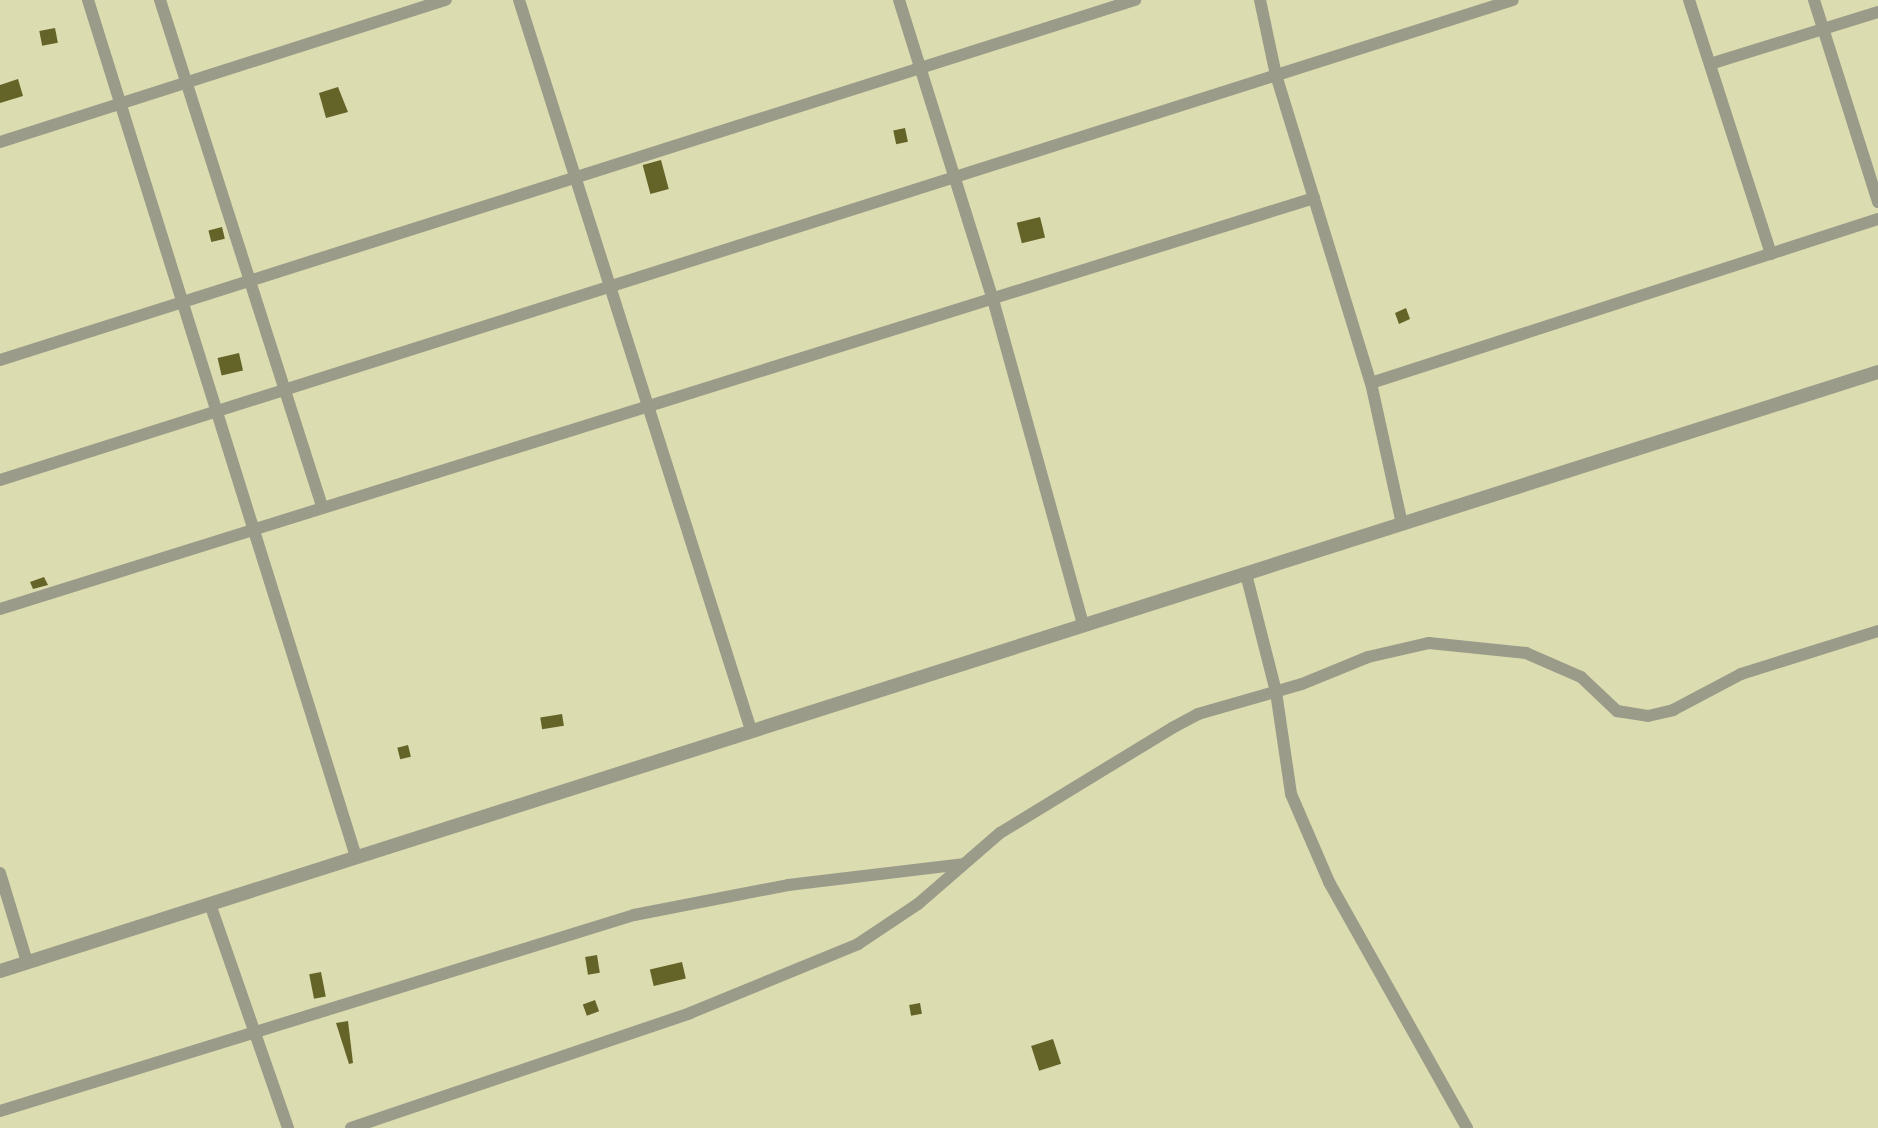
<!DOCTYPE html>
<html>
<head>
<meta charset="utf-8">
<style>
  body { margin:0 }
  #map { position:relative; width:1878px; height:1128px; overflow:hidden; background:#dbdcb0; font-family:Bitter,serif }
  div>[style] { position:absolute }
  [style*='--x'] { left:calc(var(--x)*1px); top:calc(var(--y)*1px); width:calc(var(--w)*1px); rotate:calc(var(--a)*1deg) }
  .building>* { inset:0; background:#646428; transform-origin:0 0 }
  .minor>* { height:12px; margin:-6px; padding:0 6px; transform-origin:6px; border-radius:6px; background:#9b9b89 }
  .tertiary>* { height:14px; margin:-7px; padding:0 7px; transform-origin:7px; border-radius:7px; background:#9b9b89 }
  span { translate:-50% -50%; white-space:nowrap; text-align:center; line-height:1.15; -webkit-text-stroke:8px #dbdcb0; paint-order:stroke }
</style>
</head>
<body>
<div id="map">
  <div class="building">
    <div style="left:55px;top:28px;width:15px;height:16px;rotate:79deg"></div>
    <div style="clip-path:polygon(18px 79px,23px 96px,0 103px,0 85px)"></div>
    <div style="clip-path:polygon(338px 87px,348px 112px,326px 118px,319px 93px)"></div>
    <div style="left:905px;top:128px;width:14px;height:12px;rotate:78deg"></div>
    <div style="left:661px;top:160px;width:30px;height:19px;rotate:75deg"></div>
    <div style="left:1040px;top:217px;width:21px;height:24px;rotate:76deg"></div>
    <div style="left:222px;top:227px;width:12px;height:14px;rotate:76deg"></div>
    <div style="clip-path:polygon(1406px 308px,1410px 319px,1399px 324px,1395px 313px)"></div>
    <div style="left:239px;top:353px;width:18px;height:22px;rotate:77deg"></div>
    <div style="clip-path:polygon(44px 577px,48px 585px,33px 589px,30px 582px)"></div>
    <div style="left:562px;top:714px;width:12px;height:22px;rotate:81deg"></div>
    <div style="left:408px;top:745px;width:12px;height:11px;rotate:76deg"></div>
    <div style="left:597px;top:955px;width:18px;height:12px;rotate:81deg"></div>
    <div style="left:682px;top:962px;width:17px;height:33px;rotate:77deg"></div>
    <div style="left:321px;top:972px;width:25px;height:12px;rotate:79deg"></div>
    <div style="left:595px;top:1000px;width:12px;height:13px;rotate:70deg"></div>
    <div style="left:920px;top:1003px;width:11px;height:11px;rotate:80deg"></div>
    <div style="clip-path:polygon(348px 1021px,353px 1063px,349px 1064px,336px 1023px)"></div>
    <div style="left:1053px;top:1039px;width:26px;height:23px;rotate:72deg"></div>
  </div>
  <div class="minor">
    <div style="--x:88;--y:0;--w:898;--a:72.63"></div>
    <div style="--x:160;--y:0;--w:531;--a:72.25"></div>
    <div style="--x:519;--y:0;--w:766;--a:72.37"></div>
    <div style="--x:899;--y:0;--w:310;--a:72.6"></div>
    <div style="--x:992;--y:296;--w:341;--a:74.5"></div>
    <div style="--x:1260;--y:0;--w:77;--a:78"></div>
    <div style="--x:1276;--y:75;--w:322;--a:72.9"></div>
    <div style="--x:1371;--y:383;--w:144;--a:77.6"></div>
    <div style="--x:1689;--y:0;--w:267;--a:72.1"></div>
    <div style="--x:1814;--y:0;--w:212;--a:72.4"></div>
    <div style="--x:1710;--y:64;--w:176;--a:-17.2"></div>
    <div style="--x:0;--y:142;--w:468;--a:-17.7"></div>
    <div style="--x:0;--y:360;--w:1191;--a:-17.6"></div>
    <div style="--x:1371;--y:383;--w:533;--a:-17.92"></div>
    <div style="--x:0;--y:480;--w:1587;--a:-17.6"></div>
    <div style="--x:1246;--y:574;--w:122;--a:75.7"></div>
    <div style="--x:1276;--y:692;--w:103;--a:81.6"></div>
    <div style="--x:1291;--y:794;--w:96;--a:66.6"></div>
    <div style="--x:1329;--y:882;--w:282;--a:60.7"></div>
    <div style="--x:0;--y:609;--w:1377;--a:-17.37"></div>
    <div style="--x:0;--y:873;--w:93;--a:73.1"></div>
    <div style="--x:210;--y:904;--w:237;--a:70.8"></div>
    <div style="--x:0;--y:1111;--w:664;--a:-17.18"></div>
    <div style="--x:634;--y:915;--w:157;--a:-11"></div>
    <div style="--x:788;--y:885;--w:176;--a:-6.8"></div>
    <div style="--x:351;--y:1128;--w:358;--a:-18.7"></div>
    <div style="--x:690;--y:1013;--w:182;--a:-22.3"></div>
    <div style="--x:858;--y:944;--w:72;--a:-33.7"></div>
    <div style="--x:918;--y:904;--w:108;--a:-40.9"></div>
    <div style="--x:1000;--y:833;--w:202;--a:-31.4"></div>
    <div style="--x:1172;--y:728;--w:30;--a:-28"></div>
    <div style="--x:1198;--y:714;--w:108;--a:-16.1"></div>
    <div style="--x:1302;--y:684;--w:71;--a:-22.2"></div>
    <div style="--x:1368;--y:657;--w:63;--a:-12.9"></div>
    <div style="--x:1429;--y:643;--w:98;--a:5.9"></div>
    <div style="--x:1526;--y:653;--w:60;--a:23.6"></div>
    <div style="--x:1581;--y:677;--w:50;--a:43.4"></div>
    <div style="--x:1617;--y:711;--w:31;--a:9"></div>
    <div style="--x:1648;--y:716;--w:26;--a:-13"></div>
    <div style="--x:1673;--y:710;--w:77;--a:-27.9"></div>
    <div style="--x:1741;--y:674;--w:144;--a:-17.4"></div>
  </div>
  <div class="tertiary">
    <div style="--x:0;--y:971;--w:1971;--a:-17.69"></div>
  </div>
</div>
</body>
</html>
